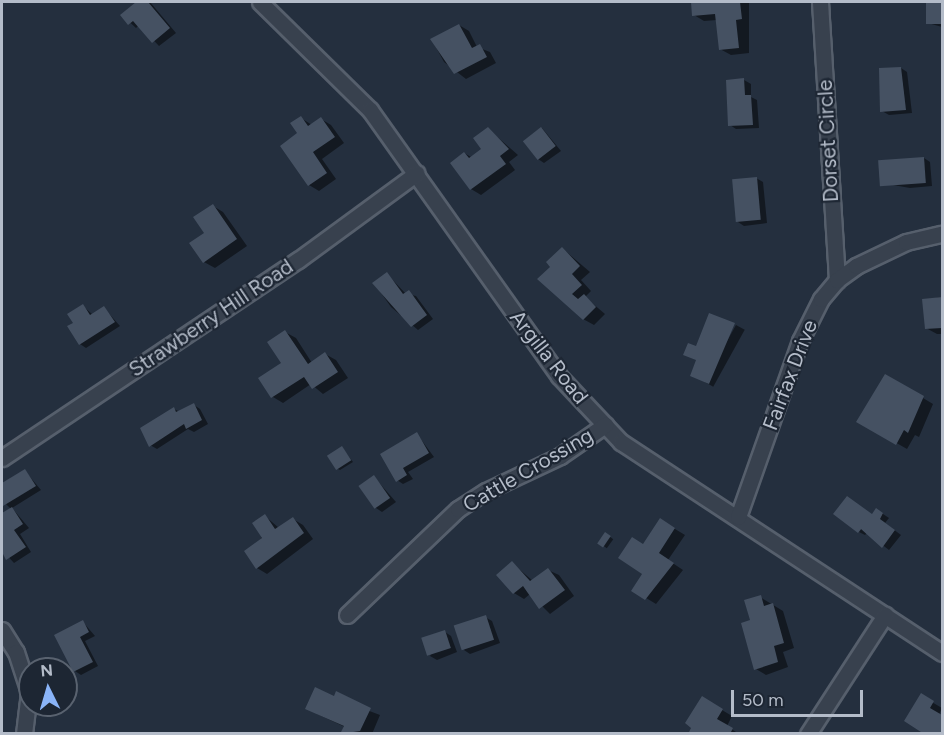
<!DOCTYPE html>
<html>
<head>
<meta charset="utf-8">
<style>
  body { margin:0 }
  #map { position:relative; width:944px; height:735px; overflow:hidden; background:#242f3e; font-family:Figtree,sans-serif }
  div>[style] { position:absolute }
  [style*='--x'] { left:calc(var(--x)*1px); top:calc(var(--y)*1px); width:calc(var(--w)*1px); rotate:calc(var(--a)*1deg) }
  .shadow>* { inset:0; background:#0007; transform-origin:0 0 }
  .building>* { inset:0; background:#455162; transform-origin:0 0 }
  .roads { filter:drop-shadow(2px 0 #565f6c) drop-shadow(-2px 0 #565f6c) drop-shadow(0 2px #565f6c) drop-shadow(0 -2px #565f6c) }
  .minor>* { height:15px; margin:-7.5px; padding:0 7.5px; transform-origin:7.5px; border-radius:7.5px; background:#38414e }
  span { translate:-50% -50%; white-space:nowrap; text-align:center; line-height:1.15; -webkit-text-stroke:4.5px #1d2633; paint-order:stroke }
  .street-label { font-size:21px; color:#b4bcc9 }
  .frame { position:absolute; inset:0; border:3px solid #b4bcc9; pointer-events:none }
  .north { position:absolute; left:18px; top:657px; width:60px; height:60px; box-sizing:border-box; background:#1d2633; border:2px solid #59626f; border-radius:50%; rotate:355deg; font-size:16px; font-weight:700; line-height:24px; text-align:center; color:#b4bcc9 }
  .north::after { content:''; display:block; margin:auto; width:21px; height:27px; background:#8ab4f8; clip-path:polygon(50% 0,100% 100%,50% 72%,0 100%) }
  .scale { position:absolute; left:731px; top:690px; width:132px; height:27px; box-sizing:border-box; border:3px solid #b4bcc9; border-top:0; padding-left:8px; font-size:18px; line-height:21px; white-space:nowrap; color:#b4bcc9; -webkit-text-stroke:4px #1d2633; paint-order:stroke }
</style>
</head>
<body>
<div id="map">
  <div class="shadow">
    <div style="clip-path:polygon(139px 2px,150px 2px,176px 33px,159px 46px,139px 25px,136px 28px,122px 15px)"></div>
    <div style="clip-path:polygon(692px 2px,749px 2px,749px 53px,731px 55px,720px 49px,717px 20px,704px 21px,694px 15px)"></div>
    <div style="clip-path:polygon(927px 2px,942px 2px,942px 27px,928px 23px)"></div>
    <div style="clip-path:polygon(459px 25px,469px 31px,477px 47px,490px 52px,496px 63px,466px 79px,444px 62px,432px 40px)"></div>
    <div style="clip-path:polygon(901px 68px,907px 72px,912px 113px,889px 115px,882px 111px)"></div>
    <div style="clip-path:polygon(744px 80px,751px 84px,751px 97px,757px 100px,759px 128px,736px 129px,730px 125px)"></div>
    <div style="clip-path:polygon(301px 118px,312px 125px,321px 119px,331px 125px,344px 143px,322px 159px,336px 179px,319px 191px,309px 185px,300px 134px)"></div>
    <div style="clip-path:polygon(542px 128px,561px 151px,544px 163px,538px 159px)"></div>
    <div style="clip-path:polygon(488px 129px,518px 155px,509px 162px,515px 170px,481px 195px,471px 189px,464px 153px,471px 157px,483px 149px)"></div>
    <div style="clip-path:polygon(924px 158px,930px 162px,932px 186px,910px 188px,882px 183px)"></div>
    <div style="clip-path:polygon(756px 178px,763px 182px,767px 223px,744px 226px,738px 222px)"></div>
    <div style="clip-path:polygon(213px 206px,223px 212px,247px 246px,215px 268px,204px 262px,191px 243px,206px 233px)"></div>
    <div style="clip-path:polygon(563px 249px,590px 272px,581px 280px,591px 291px,585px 297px,605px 314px,594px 325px,583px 319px,552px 267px)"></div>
    <div style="clip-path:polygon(387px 274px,406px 294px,416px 296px,433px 319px,418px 330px,391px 307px,374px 283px)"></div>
    <div style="clip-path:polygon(942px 297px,942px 334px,937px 334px,926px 328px,924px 300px)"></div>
    <div style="clip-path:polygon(83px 306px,93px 315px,104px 308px,120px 326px,86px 348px,80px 344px,75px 323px)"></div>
    <div style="left:736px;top:325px;width:10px;height:65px;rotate:29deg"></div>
    <div style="clip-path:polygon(285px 332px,296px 338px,312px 363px,325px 354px,336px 360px,348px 378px,323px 394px,311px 384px,283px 403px,273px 397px,260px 379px,283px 364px)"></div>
    <div style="clip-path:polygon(886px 376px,933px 404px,919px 437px,915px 435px,907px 449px,858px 421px)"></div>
    <div style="clip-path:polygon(194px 405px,200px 409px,208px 424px,194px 432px,188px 429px,157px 449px,150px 445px,174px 409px,180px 412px)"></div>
    <div style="clip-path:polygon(417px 434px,434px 457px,408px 472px,413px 479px,403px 484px,397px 480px)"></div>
    <div style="clip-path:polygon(342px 448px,353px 462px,340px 470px,338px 469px)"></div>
    <div style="clip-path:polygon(25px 471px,41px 490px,12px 508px,29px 528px,20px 534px,31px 552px,14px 563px,2px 550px,2px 515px,11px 509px,2px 500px,2px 485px)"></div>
    <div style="clip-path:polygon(374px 477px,396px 502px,382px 512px,376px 508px)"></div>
    <div style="clip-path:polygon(877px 510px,889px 518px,885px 523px,901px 535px,889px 550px,867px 533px,865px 535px,859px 532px)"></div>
    <div style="clip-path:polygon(265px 516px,279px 528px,293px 519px,303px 525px,313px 539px,267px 574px,257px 568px)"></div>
    <div style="clip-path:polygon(670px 526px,685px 535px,668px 560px,683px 570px,656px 604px,633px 590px,644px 573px,644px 545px)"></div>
    <div style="left:606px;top:534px;width:9px;height:11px;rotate:36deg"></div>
    <div style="clip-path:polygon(512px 563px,533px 581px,548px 570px,559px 575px,574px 596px,550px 614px,530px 594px,524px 599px,514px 593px)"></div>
    <div style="clip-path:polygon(760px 597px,783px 611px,794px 648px,783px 652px,788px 667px,766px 675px,756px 669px,752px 621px)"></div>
    <div style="clip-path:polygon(485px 617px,492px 621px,500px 643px,470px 654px,464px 650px)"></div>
    <div style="clip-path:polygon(83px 622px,95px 636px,85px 641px,98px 666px,81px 675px,75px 671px,56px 636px)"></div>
    <div style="clip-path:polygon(445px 632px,451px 636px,457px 652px,437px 660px,430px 656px)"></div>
    <div style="clip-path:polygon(335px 698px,380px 715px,372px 734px,342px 734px,345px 727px,317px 714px)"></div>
    <div style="clip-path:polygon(702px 698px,732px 716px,727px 726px,739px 734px,690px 734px)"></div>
    <div style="clip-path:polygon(930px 701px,942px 708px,939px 715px,942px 717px,942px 734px,924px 734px)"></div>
  </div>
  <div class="building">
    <div style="clip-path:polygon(136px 2px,148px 2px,170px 28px,152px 43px,133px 21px,128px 25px,120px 15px)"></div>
    <div style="clip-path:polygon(691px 2px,740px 2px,742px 19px,736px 20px,739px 48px,719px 50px,715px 14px,692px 16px)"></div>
    <div style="left:926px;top:2px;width:16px;height:22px"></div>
    <div style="clip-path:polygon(459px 24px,472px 48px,480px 44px,487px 57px,454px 74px,430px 39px)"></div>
    <div style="clip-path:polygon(901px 67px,906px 110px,880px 112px,879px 68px)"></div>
    <div style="clip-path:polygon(744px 78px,745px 95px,751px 95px,753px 125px,728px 126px,726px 80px)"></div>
    <div style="clip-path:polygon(301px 116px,308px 126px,321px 117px,335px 137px,313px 152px,327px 173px,308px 186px,280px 146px,297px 133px,290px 123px)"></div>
    <div style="clip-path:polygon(488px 127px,509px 149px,500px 156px,506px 164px,470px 190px,450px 163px,464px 152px,469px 158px,481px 149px,473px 138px)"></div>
    <div style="left:541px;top:127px;width:24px;height:23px;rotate:52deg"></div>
    <div style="left:924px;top:157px;width:26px;height:46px;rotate:86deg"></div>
    <div style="left:757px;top:177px;width:43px;height:25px;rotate:85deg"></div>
    <div style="clip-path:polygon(213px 204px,237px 239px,203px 263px,189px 243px,204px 233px,193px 217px)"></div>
    <div style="clip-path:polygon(562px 247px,580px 266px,572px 274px,582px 285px,572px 294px,578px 299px,584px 294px,596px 307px,583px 320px,537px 279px,550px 267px,546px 262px)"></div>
    <div style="clip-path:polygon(387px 272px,403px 294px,409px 290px,427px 315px,411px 327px,372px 283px)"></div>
    <div style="clip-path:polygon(942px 297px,942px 328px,925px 329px,922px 299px)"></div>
    <div style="clip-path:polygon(83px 304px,90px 315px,104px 306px,115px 322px,79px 345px,67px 326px,73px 323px,67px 314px)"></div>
    <div style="clip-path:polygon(709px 313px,735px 323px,709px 384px,690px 376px,696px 360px,683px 355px,688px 343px,696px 346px)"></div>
    <div style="clip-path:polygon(285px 330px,308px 364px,325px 352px,338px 372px,312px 389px,304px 377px,271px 398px,258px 378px,281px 363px,267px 342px)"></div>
    <div style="clip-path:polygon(885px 374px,924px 396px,908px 433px,904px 430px,896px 445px,856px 422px)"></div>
    <div style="clip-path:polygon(194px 403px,202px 420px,186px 429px,184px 424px,149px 447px,140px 428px,174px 407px,176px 412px)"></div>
    <div style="clip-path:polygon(417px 432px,429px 453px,403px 468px,407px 475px,396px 482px,380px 454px)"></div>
    <div style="left:342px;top:446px;width:17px;height:18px;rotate:57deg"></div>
    <div style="clip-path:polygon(25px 469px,36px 486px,3px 506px,2px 483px)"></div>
    <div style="left:374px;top:475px;width:28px;height:19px;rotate:55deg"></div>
    <div style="clip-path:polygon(847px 496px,872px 514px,876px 508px,883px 513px,880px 519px,895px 530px,882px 548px,861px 529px,858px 533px,833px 514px)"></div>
    <div style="clip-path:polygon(12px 507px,23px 524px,14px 530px,26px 547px,6px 560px,2px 552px,2px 513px)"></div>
    <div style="clip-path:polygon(265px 514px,275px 529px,293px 517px,304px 533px,256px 569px,244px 551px,262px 538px,252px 523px)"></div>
    <div style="clip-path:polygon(660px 518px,675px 528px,659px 553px,674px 563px,645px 600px,631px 591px,642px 574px,618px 558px,632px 537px,643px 544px)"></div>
    <div style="left:605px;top:532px;width:7px;height:14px;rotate:34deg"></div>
    <div style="clip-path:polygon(512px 561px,530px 581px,548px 568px,565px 590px,539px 609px,523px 586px,513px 594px,496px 575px)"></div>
    <div style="clip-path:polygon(761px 595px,764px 606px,773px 603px,784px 643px,774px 646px,778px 662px,754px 670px,741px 623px,750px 620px,744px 600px)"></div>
    <div style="left:486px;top:615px;width:26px;height:34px;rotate:72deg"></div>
    <div style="clip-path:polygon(83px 620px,89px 632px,80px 637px,93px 662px,73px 672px,54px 635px)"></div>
    <div style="left:445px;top:630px;width:19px;height:25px;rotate:72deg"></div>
    <div style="clip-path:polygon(315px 687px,334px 696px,336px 691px,371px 708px,360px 731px,340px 734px,344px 726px,305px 709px)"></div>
    <div style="clip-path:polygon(921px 693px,934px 701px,930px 708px,942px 715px,942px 734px,924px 734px,904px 721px)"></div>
    <div style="clip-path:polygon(702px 696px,723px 709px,717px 719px,733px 728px,730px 734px,688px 734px,691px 728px,685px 723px)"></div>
  </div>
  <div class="roads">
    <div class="minor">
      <div style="--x:260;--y:2;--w:154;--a:44.5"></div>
      <div style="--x:370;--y:110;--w:326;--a:54.6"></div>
      <div style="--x:559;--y:376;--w:91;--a:46.8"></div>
      <div style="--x:621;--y:442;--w:384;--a:33.3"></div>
      <div style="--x:820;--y:2;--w:279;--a:86.5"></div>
      <div style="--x:2;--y:458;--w:356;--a:-33.8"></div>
      <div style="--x:298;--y:260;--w:147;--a:-36.2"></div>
      <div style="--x:738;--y:517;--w:187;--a:-70.6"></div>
      <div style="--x:800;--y:341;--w:47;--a:-63.4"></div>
      <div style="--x:821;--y:299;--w:25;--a:-50"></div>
      <div style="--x:837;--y:280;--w:24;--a:-36"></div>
      <div style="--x:856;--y:266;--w:55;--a:-25.6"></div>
      <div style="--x:906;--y:242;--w:37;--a:-13"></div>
      <div style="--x:347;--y:615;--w:153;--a:-43.7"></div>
      <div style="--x:458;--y:509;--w:33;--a:-33"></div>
      <div style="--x:486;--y:491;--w:82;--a:-25.3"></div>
      <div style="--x:560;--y:456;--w:55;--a:-34.6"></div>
      <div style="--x:2;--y:630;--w:26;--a:58"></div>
      <div style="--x:16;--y:652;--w:42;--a:72"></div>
      <div style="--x:29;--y:692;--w:42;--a:96.8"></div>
      <div style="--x:808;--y:734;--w:142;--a:-57.1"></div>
    </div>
  </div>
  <div class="street-label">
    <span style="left:828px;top:141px;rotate:-93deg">Dorset Circle</span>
    <span style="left:211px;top:318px;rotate:-34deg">Strawberry Hill Road</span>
    <span style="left:549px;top:357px;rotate:52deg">Argilla Road</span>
    <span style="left:790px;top:375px;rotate:-69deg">Fairfax Drive</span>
    <span style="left:528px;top:470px;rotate:-30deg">Cattle Crossing</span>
  </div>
  <div class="frame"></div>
  <div class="north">N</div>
  <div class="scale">50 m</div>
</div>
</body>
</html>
